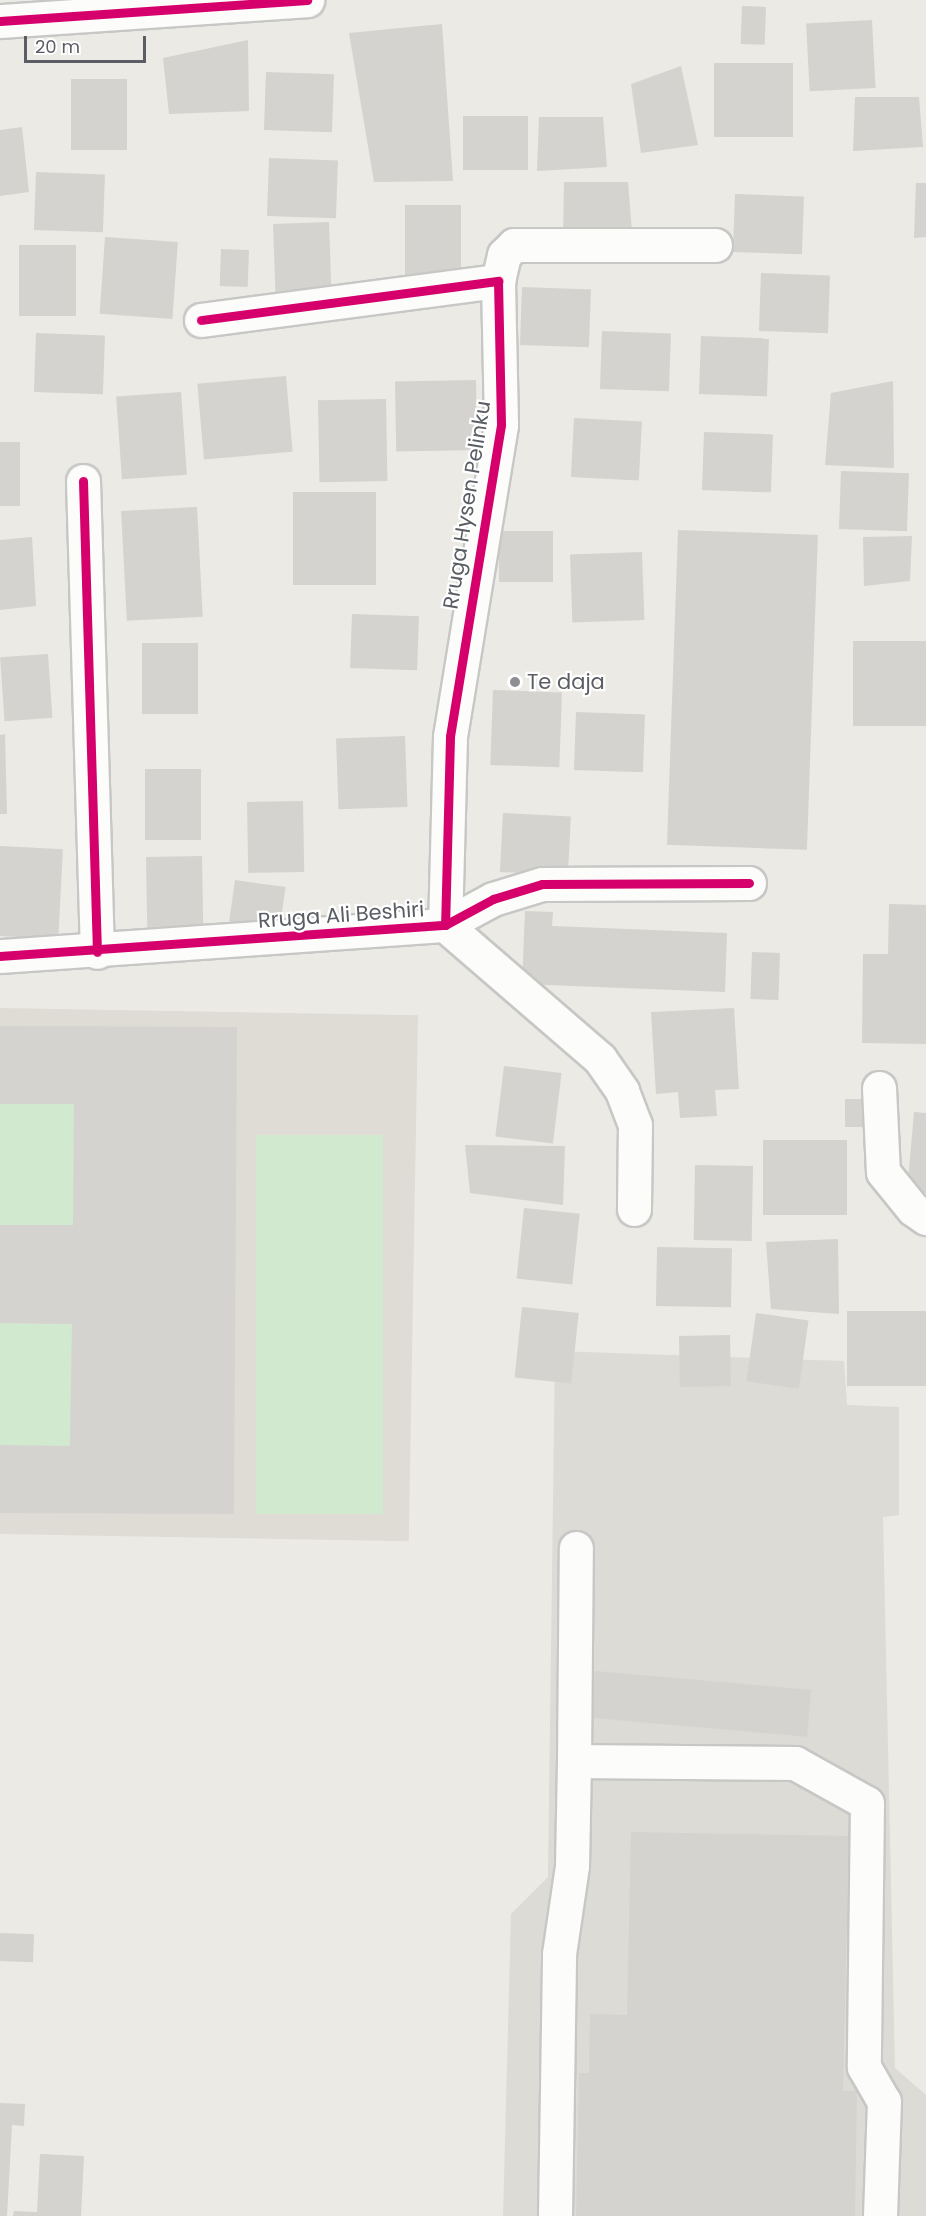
<!DOCTYPE html>
<html>
<head>
<meta charset="utf-8">
<style>
  body { margin:0 }
  #map { position:relative; width:926px; height:2216px; overflow:hidden; background:#ebeae4; font-family:Poppins,sans-serif }
  div>[style] { position:absolute }
  [style*='--x'] { left:calc(var(--x)*1px); top:calc(var(--y)*1px); width:calc(var(--w)*1px); rotate:calc(var(--a)*1deg) }
  .industrial>* { inset:0; background:#dcdbd5 }
  .education>* { inset:0; background:#dedcd4; transform-origin:0 0 }
  .green>* { inset:0; background:#d1e9ce; transform-origin:0 0 }
  .building>* { inset:0; background:#d4d3cf; transform-origin:0 0 }
  .roads { filter:drop-shadow(2px 0 #c7c7c6) drop-shadow(-2px 0 #c7c7c6) drop-shadow(0 2px #c7c7c6) drop-shadow(0 -2px #c7c7c6) }
  .minor>* { height:33px; margin:-16.5px; padding:0 16.5px; transform-origin:16.5px; border-radius:16.5px; background:#fcfcfb }
  .cycleway>* { height:9px; margin:-4.5px; padding:0 4.5px; transform-origin:4.5px; border-radius:4.5px; background:#d6006c }
  .dots>* { width:16px; height:16px; translate:-50% -50%; box-sizing:border-box; border:3px solid #fff; border-radius:50% }
  span { translate:-50% -50%; white-space:nowrap; text-align:center; line-height:1.15; -webkit-text-stroke:4.5px #fff; paint-order:stroke }
  .street-label { font-size:21px; color:#5a5e64 }
  .poi-label { font-size:21px; color:#5a5e64 }
  .left { translate:0 -50%; text-align:left }
  .scale { position:absolute; left:24px; top:36px; width:122px; height:27px; box-sizing:border-box; border:3px solid #5a5e64; border-top:0; padding-left:8px; font-size:18px; line-height:21px; white-space:nowrap; color:#5a5e64; -webkit-text-stroke:4px #fff; paint-order:stroke }
</style>
</head>
<body>
<div id="map">
  <div class="industrial">
    <div style="clip-path:polygon(555px 1351px,844px 1361px,847px 1405px,899px 1407px,899px 1515px,883px 1517px,895px 2068px,926px 2095px,926px 2216px,503px 2216px,511px 1914px,548px 1877px)"></div>
  </div>
  <div class="education">
    <div style="left:0;top:1008px;width:418px;height:526px;rotate:1deg"></div>
  </div>
  <div class="green">
    <div style="left:0;top:1104px;width:74px;height:121px"></div>
    <div style="left:256px;top:1135px;width:127px;height:379px"></div>
    <div style="left:0;top:1323px;width:72px;height:122px;rotate:1deg"></div>
  </div>
  <div class="building">
    <div style="left:742px;top:6px;width:24px;height:38px;rotate:2deg"></div>
    <div style="left:872px;top:20px;width:68px;height:66px;rotate:87deg"></div>
    <div style="clip-path:polygon(442px 24px,453px 181px,374px 182px,349px 33px)"></div>
    <div style="clip-path:polygon(248px 40px,249px 111px,169px 114px,163px 58px)"></div>
    <div style="left:714px;top:63px;width:79px;height:74px"></div>
    <div style="clip-path:polygon(681px 66px,698px 145px,641px 153px,631px 84px)"></div>
    <div style="left:266px;top:72px;width:68px;height:58px;rotate:2deg"></div>
    <div style="left:127px;top:79px;width:71px;height:56px;rotate:90deg"></div>
    <div style="clip-path:polygon(855px 97px,919px 97px,923px 147px,853px 151px)"></div>
    <div style="left:463px;top:116px;width:65px;height:54px"></div>
    <div style="clip-path:polygon(539px 117px,603px 117px,607px 167px,537px 171px)"></div>
    <div style="clip-path:polygon(22px 127px,29px 192px,0 196px,0 130px)"></div>
    <div style="left:269px;top:158px;width:69px;height:58px;rotate:2deg"></div>
    <div style="left:36px;top:172px;width:69px;height:58px;rotate:2deg"></div>
    <div style="clip-path:polygon(564px 182px,628px 182px,632px 232px,563px 236px)"></div>
    <div style="clip-path:polygon(916px 183px,926px 183px,926px 237px,914px 238px)"></div>
    <div style="left:735px;top:194px;width:69px;height:58px;rotate:2deg"></div>
    <div style="left:461px;top:205px;width:71px;height:56px;rotate:90deg"></div>
    <div style="left:329px;top:222px;width:71px;height:56px;rotate:88deg"></div>
    <div style="left:105px;top:237px;width:73px;height:77px;rotate:4deg"></div>
    <div style="left:76px;top:245px;width:71px;height:57px;rotate:90deg"></div>
    <div style="left:221px;top:249px;width:28px;height:37px;rotate:2deg"></div>
    <div style="left:761px;top:273px;width:69px;height:58px;rotate:2deg"></div>
    <div style="left:522px;top:287px;width:69px;height:58px;rotate:2deg"></div>
    <div style="left:602px;top:331px;width:69px;height:58px;rotate:2deg"></div>
    <div style="left:36px;top:333px;width:69px;height:59px;rotate:2deg"></div>
    <div style="left:701px;top:336px;width:68px;height:58px;rotate:2deg"></div>
    <div style="left:286px;top:376px;width:76px;height:89px;rotate:85deg"></div>
    <div style="left:476px;top:380px;width:70px;height:81px;rotate:89deg"></div>
    <div style="clip-path:polygon(893px 381px,894px 468px,825px 465px,831px 393px)"></div>
    <div style="left:181px;top:392px;width:83px;height:65px;rotate:86deg"></div>
    <div style="left:386px;top:399px;width:82px;height:68px;rotate:89deg"></div>
    <div style="left:574px;top:418px;width:68px;height:59px;rotate:3deg"></div>
    <div style="left:704px;top:432px;width:69px;height:58px;rotate:2deg"></div>
    <div style="left:0;top:442px;width:20px;height:64px"></div>
    <div style="left:841px;top:471px;width:68px;height:58px;rotate:2deg"></div>
    <div style="left:293px;top:492px;width:83px;height:93px"></div>
    <div style="left:197px;top:507px;width:110px;height:76px;rotate:87deg"></div>
    <div style="left:678px;top:530px;width:140px;height:315px;rotate:2deg"></div>
    <div style="left:499px;top:531px;width:54px;height:51px"></div>
    <div style="clip-path:polygon(912px 536px,910px 581px,864px 586px,863px 537px)"></div>
    <div style="clip-path:polygon(32px 537px,36px 606px,0 610px,0 540px)"></div>
    <div style="left:642px;top:552px;width:68px;height:72px;rotate:88deg"></div>
    <div style="left:352px;top:614px;width:67px;height:54px;rotate:2deg"></div>
    <div style="left:853px;top:641px;width:73px;height:85px"></div>
    <div style="left:198px;top:643px;width:71px;height:56px;rotate:90deg"></div>
    <div style="left:48px;top:654px;width:64px;height:48px;rotate:86deg"></div>
    <div style="left:493px;top:690px;width:69px;height:75px;rotate:2deg"></div>
    <div style="left:576px;top:712px;width:69px;height:58px;rotate:2deg"></div>
    <div style="clip-path:polygon(5px 734px,7px 814px,0 814px,0 735px)"></div>
    <div style="left:405px;top:736px;width:71px;height:69px;rotate:88deg"></div>
    <div style="left:145px;top:769px;width:56px;height:71px"></div>
    <div style="left:303px;top:801px;width:71px;height:56px;rotate:89deg"></div>
    <div style="left:503px;top:813px;width:68px;height:59px;rotate:3deg"></div>
    <div style="left:0;top:846px;width:63px;height:90px;rotate:3deg"></div>
    <div style="left:202px;top:856px;width:70px;height:56px;rotate:89deg"></div>
    <div style="left:235px;top:880px;width:51px;height:42px;rotate:8deg"></div>
    <div style="clip-path:polygon(889px 904px,926px 905px,926px 1044px,862px 1043px,863px 954px,888px 954px)"></div>
    <div style="clip-path:polygon(525px 911px,553px 912px,552px 926px,727px 933px,725px 992px,522px 984px)"></div>
    <div style="left:752px;top:952px;width:28px;height:47px;rotate:2deg"></div>
    <div style="clip-path:polygon(734px 1008px,739px 1089px,715px 1090px,717px 1116px,680px 1118px,678px 1092px,656px 1094px,651px 1012px)"></div>
    <div style="clip-path:polygon(0 1026px,237px 1027px,234px 1514px,0 1513px,0 1445px,70px 1446px,72px 1324px,0 1323px,0 1225px,73px 1225px,74px 1104px,0 1104px)"></div>
    <div style="left:504px;top:1066px;width:58px;height:71px;rotate:7deg"></div>
    <div style="left:845px;top:1099px;width:18px;height:28px"></div>
    <div style="clip-path:polygon(914px 1112px,926px 1113px,926px 1193px,907px 1192px)"></div>
    <div style="left:763px;top:1140px;width:84px;height:75px"></div>
    <div style="clip-path:polygon(465px 1145px,565px 1146px,563px 1205px,470px 1193px)"></div>
    <div style="left:695px;top:1165px;width:58px;height:75px;rotate:1deg"></div>
    <div style="left:524px;top:1208px;width:56px;height:71px;rotate:6deg"></div>
    <div style="clip-path:polygon(838px 1239px,839px 1314px,771px 1309px,766px 1242px)"></div>
    <div style="left:657px;top:1247px;width:75px;height:59px;rotate:1deg"></div>
    <div style="left:522px;top:1307px;width:57px;height:71px;rotate:6deg"></div>
    <div style="left:847px;top:1311px;width:79px;height:75px"></div>
    <div style="left:756px;top:1313px;width:53px;height:69px;rotate:8deg"></div>
    <div style="left:730px;top:1335px;width:51px;height:51px;rotate:89deg"></div>
    <div style="left:595px;top:1671px;width:217px;height:47px;rotate:5deg"></div>
    <div style="clip-path:polygon(631px 1832px,849px 1836px,843px 2091px,857px 2091px,855px 2216px,576px 2216px,579px 2073px,589px 2073px,590px 2014px,627px 2015px)"></div>
    <div style="left:0;top:1933px;width:34px;height:28px;rotate:2deg"></div>
    <div style="clip-path:polygon(0 2103px,25px 2104px,24px 2126px,12px 2125px,7px 2216px,0 2216px)"></div>
    <div style="clip-path:polygon(40px 2154px,84px 2156px,81px 2216px,13px 2216px,14px 2211px,37px 2212px)"></div>
  </div>
  <div class="roads">
    <div class="minor">
      <div style="--x:0;--y:21;--w:308;--a:-3.9"></div>
      <div style="--x:498;--y:281;--w:27;--a:-77"></div>
      <div style="--x:504;--y:255;--w:14;--a:-45"></div>
      <div style="--x:514;--y:245;--w:201;--a:0"></div>
      <div style="--x:201;--y:320;--w:300;--a:-7.5"></div>
      <div style="--x:498;--y:281;--w:144;--a:88.8"></div>
      <div style="--x:501;--y:425;--w:316;--a:99.3"></div>
      <div style="--x:450;--y:737;--w:188;--a:91.5"></div>
      <div style="--x:445;--y:925;--w:205;--a:40.8"></div>
      <div style="--x:600;--y:1059;--w:39;--a:55"></div>
      <div style="--x:622;--y:1091;--w:36;--a:69"></div>
      <div style="--x:635;--y:1125;--w:84;--a:90.7"></div>
      <div style="--x:83;--y:481;--w:471;--a:88.3"></div>
      <div style="--x:0;--y:956;--w:446;--a:-4"></div>
      <div style="--x:445;--y:925;--w:55;--a:-28.4"></div>
      <div style="--x:493;--y:899;--w:51;--a:-17"></div>
      <div style="--x:542;--y:884;--w:207;--a:-0.3"></div>
      <div style="--x:879;--y:1088;--w:84;--a:87.3"></div>
      <div style="--x:883;--y:1172;--w:48;--a:51"></div>
      <div style="--x:913;--y:1209;--w:16;--a:35"></div>
      <div style="--x:574;--y:1761;--w:213;--a:-89.5"></div>
      <div style="--x:555;--y:2216;--w:262;--a:-89.1"></div>
      <div style="--x:559;--y:1954;--w:89;--a:-81.6"></div>
      <div style="--x:572;--y:1866;--w:105;--a:-88.9"></div>
      <div style="--x:574;--y:1761;--w:221;--a:0.5"></div>
      <div style="--x:795;--y:1763;--w:82;--a:29.1"></div>
      <div style="--x:867;--y:1803;--w:264;--a:90.7"></div>
      <div style="--x:864;--y:2067;--w:39;--a:60"></div>
      <div style="--x:884;--y:2101;--w:115;--a:92"></div>
    </div>
  </div>
  <div class="cycleway">
    <div style="--x:0;--y:21;--w:308;--a:-3.9"></div>
    <div style="--x:201;--y:320;--w:300;--a:-7.5"></div>
    <div style="--x:498;--y:281;--w:144;--a:88.8"></div>
    <div style="--x:501;--y:425;--w:316;--a:99.3"></div>
    <div style="--x:450;--y:737;--w:188;--a:91.5"></div>
    <div style="--x:83;--y:481;--w:471;--a:88.3"></div>
    <div style="--x:0;--y:956;--w:446;--a:-4"></div>
    <div style="--x:445;--y:925;--w:55;--a:-28.4"></div>
    <div style="--x:493;--y:899;--w:51;--a:-17"></div>
    <div style="--x:542;--y:884;--w:207;--a:-0.3"></div>
  </div>
  <div class="dots">
    <div style="left:515px;top:682px;background:#8d8f91"></div>
  </div>
  <div class="street-label">
    <span style="left:467px;top:505px;rotate:-81deg">Rruga Hysen Pelinku</span>
    <span style="left:341px;top:915px;rotate:-4deg">Rruga Ali Beshiri</span>
  </div>
  <div class="poi-label">
    <span class="left" style="left:527px;top:682px">Te daja</span>
  </div>
  <div class="scale">20 m</div>
</div>
</body>
</html>
